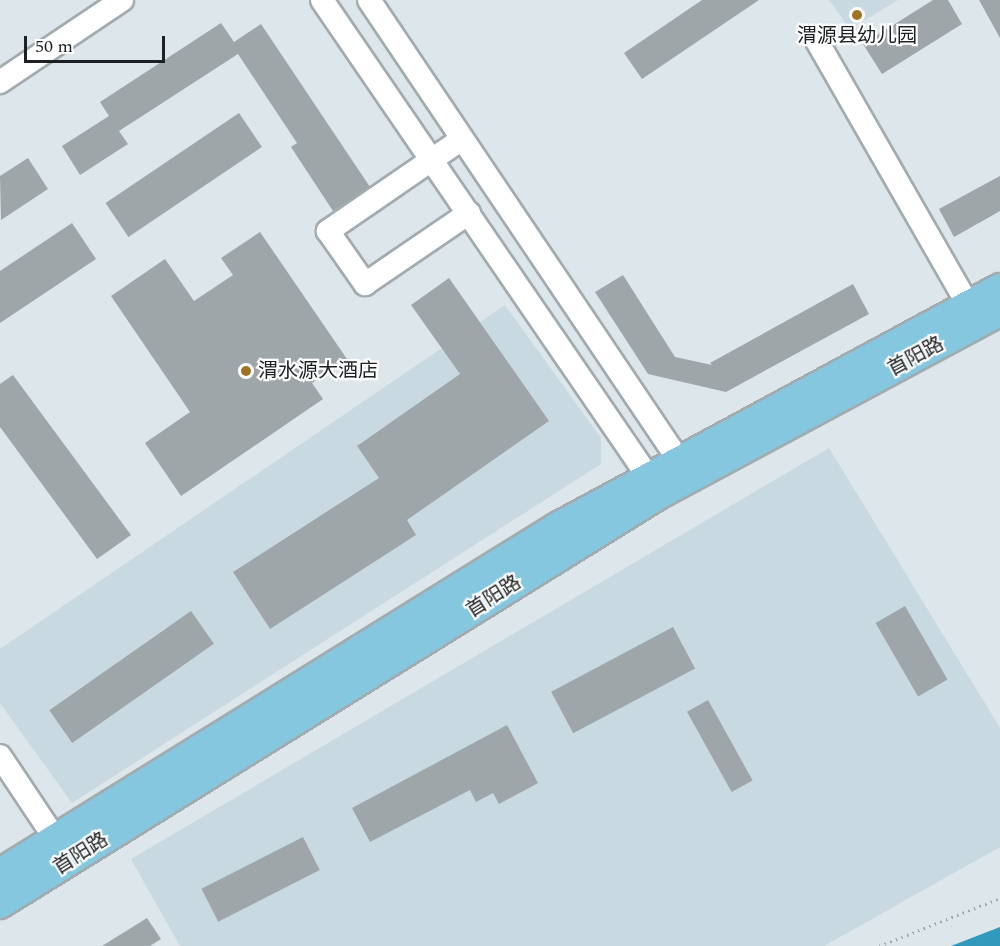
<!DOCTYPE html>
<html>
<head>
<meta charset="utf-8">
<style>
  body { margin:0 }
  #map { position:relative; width:1000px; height:946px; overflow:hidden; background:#dde6ea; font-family:Spectral,"Noto Sans SC",serif }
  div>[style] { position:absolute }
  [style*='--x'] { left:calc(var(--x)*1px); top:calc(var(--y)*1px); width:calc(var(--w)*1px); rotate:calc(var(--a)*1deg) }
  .built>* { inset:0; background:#c9d9e1 }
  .water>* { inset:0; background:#3298bc }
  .building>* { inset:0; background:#9ea6aa; transform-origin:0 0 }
  .path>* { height:3px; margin-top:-1.5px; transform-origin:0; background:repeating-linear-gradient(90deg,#a0a7ab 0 1.5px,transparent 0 6px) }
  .roads { filter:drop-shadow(2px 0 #a2abaf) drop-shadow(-2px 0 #a2abaf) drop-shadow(0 2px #a2abaf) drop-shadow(0 -2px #a2abaf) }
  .minor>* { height:22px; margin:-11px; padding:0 11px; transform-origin:11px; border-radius:11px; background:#fff }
  .major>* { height:28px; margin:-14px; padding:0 14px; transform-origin:14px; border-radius:14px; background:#84c7de }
  .dots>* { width:16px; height:16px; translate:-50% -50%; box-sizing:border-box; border:3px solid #fff; border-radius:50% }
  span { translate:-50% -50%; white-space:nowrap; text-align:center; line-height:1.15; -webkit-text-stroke:4.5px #fff; paint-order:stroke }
  .poi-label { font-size:20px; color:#1e2123 }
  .left { translate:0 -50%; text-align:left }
  .street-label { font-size:20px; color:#1e2123 }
  .scale { position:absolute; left:24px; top:36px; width:141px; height:27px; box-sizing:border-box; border:3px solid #1e2123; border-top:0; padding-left:8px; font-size:18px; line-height:21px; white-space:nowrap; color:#1e2123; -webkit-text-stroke:4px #fff; paint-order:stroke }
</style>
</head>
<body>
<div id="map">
  <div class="built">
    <div style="clip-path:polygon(829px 0,898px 0,850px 29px)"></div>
    <div style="clip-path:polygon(505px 305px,601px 438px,601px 464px,72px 803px,0 703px,0 649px)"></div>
    <div style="clip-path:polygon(829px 448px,1000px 728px,1000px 847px,824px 946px,180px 946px,131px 859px)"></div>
  </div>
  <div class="water">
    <div style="clip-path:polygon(1000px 927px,1000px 946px,951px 946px)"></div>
  </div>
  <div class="building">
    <div style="clip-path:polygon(702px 0,759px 0,642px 79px,624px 53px)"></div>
    <div style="clip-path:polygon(933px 0,948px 0,962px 24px,882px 74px,863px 44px)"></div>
    <div style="clip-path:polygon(979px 0,1000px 0,1000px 38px)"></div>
    <div style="clip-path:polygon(221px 23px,234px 42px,261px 24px,370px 187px,333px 211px,291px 147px,297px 143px,238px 54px,119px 131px,128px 144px,80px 175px,62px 146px,109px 116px,100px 102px)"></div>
    <div style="left:239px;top:113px;width:41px;height:161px;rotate:56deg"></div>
    <div style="clip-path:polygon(28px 158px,48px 189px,1px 220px,0 176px)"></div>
    <div style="clip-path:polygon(1000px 176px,1000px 211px,954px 237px,939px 209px)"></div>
    <div style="clip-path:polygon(72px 223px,96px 259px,0 323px,0 271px)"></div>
    <div style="clip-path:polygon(260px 232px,347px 359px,312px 383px,323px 399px,181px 496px,145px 443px,190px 412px,111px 296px,165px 259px,194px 301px,233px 275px,221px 258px)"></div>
    <div style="clip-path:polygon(623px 275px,675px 357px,712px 365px,710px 363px,853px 284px,869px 314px,726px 392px,648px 374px,595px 292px)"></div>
    <div style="clip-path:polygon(449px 278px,549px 421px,407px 520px,416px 535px,270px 629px,233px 572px,379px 478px,357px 446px,460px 374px,411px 305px)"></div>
    <div style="clip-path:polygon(13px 375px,131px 535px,97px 559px,0 427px,0 384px)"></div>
    <div style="left:905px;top:606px;width:85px;height:34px;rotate:60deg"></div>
    <div style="left:191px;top:611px;width:40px;height:173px;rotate:55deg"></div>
    <div style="left:673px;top:627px;width:47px;height:138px;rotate:62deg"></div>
    <div style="left:708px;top:700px;width:92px;height:24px;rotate:61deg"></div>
    <div style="clip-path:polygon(507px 725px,538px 783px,499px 804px,493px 793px,476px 802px,470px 790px,370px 842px,352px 808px)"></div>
    <div style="left:303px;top:837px;width:37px;height:114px;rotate:63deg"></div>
    <div style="clip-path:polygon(147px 918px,161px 939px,150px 946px,102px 946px)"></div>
  </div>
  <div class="path">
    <div style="--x:879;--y:946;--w:130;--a:-21.6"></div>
  </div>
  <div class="roads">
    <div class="minor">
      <div style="--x:322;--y:0;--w:595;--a:55.62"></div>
      <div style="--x:369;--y:0;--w:571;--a:56.06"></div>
      <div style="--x:817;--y:41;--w:304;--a:60.2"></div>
      <div style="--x:0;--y:82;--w:147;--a:-33.9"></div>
      <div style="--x:462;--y:139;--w:163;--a:145.5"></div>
      <div style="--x:328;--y:231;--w:65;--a:55.1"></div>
      <div style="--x:365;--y:284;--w:126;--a:-34.3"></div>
      <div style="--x:0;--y:756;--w:115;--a:56.3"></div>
    </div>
    <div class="major">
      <div style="--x:0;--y:873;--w:656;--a:-31.85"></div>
      <div style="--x:557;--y:527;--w:503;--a:-28.35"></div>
      <div style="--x:0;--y:904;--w:777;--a:-31.85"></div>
      <div style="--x:660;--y:494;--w:386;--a:-28.2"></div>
    </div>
  </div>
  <div class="dots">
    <div style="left:857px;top:15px;background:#a07224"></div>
    <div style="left:246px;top:371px;background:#a07224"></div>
  </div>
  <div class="poi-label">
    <span style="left:857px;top:36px">渭源县幼儿园</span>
    <span class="left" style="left:258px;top:371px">渭水源大酒店</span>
  </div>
  <div class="street-label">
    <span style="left:916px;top:357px;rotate:-28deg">首阳路</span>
    <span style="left:494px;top:597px;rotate:-32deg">首阳路</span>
    <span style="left:81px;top:854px;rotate:-32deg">首阳路</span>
  </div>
  <div class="scale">50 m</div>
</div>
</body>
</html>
